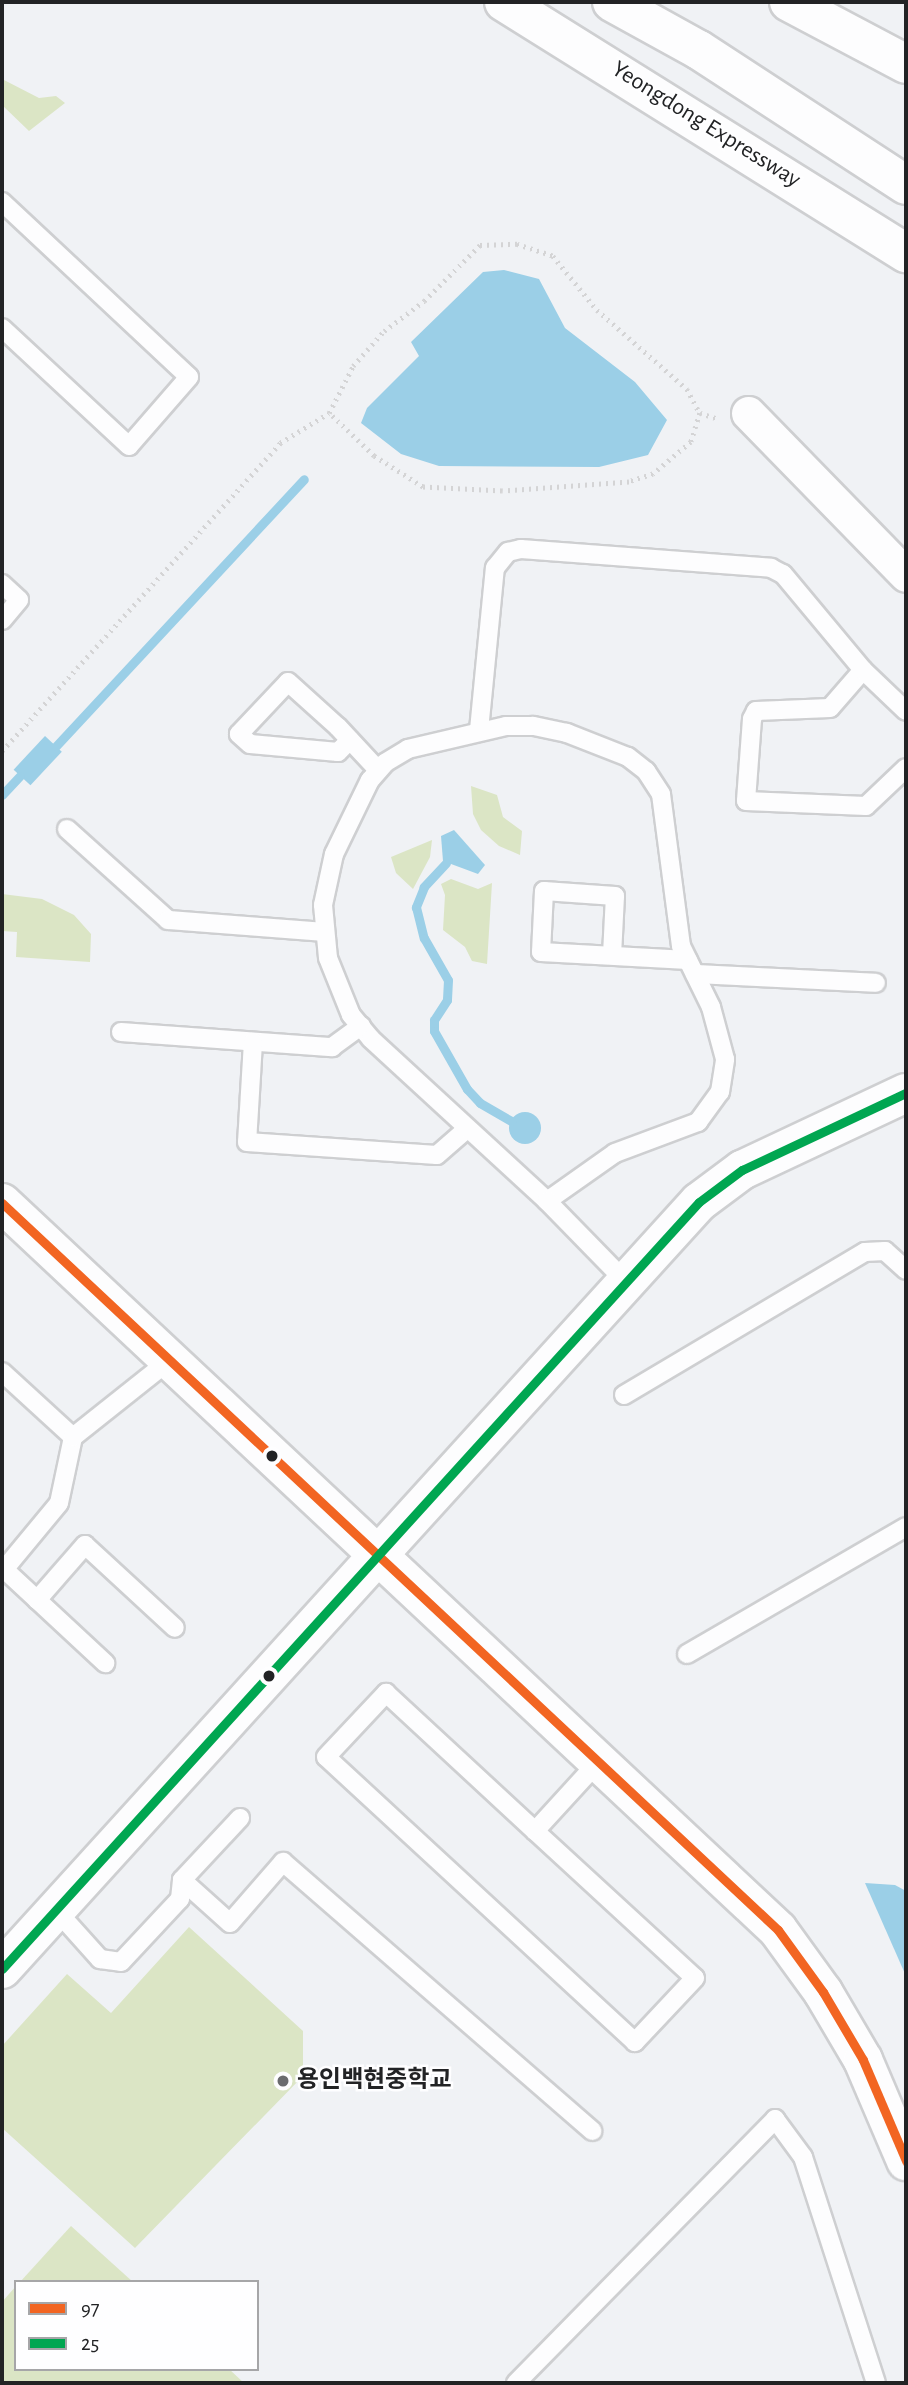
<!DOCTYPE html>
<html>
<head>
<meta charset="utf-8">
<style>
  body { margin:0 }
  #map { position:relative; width:908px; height:2385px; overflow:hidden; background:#f0f2f5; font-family:"Alegreya Sans","Noto Sans KR",sans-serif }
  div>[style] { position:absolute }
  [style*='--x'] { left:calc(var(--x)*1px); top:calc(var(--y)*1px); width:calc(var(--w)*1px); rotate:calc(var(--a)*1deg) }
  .green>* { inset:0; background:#dbe5c5 }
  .water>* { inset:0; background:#9bcfe7; transform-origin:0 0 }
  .round { border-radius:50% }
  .stream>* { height:9px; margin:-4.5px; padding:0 4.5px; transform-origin:4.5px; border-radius:4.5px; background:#9bcfe7 }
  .path>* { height:4.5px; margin-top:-2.25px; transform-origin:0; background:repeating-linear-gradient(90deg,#d4d4d5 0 2px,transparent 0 7px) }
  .roads { filter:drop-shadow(2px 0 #cecfd1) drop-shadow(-2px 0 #cecfd1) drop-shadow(0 2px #cecfd1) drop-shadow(0 -2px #cecfd1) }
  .service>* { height:18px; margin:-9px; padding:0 9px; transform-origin:9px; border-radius:9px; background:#fdfdfe }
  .minor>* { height:33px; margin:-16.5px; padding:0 16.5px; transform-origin:16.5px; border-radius:16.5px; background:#fdfdfe }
  .tertiary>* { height:38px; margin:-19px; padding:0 19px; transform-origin:19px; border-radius:19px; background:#fdfdfe }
  .motorway>* { height:38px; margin:-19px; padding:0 19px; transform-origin:19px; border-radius:19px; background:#fdfdfe }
  .bus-1>* { height:9px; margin:-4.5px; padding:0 4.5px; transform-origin:4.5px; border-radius:4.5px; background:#f26522 }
  .bus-2>* { height:9px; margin:-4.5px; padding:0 4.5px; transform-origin:4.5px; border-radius:4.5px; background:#00a651 }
  .dots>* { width:19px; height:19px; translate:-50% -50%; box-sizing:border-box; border:4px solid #fefeff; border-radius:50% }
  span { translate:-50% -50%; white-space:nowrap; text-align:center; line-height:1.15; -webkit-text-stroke:5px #fefeff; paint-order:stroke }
  .street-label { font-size:24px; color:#222325 }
  .poi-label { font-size:24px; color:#222325; font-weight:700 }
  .left { translate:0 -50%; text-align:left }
  .frame { position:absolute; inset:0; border:4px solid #222325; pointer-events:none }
  .legend { position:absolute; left:14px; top:2280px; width:245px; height:91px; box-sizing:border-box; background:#fefeff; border:2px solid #a6a6a8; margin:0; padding:9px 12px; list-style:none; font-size:21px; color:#222325 }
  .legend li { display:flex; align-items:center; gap:14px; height:35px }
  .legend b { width:35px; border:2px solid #a6a6a8 }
</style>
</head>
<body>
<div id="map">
  <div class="green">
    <div style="clip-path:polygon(4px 80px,39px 98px,56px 96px,65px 103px,29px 131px,2px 105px)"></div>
    <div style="clip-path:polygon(471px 786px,497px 795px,503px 817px,522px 831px,520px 855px,499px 846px,481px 830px,473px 814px)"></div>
    <div style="clip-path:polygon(432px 840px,430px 857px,413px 889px,396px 873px,391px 857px)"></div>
    <div style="clip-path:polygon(451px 879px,478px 889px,492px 883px,487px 964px,472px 961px,465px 947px,443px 930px,445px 895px,441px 884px)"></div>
    <div style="clip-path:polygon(2px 894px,42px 899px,74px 915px,91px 934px,90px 962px,16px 957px,17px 932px,2px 931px)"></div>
    <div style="clip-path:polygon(189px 1927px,303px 2031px,303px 2076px,135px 2248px,2px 2128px,2px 2046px,67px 1974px,111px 2013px)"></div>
    <div style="clip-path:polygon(71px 2226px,133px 2282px,20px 2282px)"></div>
    <div style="clip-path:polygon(16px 2286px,16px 2369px,229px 2369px,244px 2383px,2px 2383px,2px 2302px)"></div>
  </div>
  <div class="water">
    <div style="clip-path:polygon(504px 270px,539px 279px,565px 328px,635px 382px,667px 420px,648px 455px,599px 467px,439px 466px,401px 454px,361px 423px,367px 408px,419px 356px,411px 342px,483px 272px)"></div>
    <div style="left:45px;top:736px;width:23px;height:46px;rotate:43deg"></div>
    <div style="clip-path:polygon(454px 830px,485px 865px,478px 874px,443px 861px,441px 836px)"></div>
    <div class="round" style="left:509px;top:1112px;width:32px;height:32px"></div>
    <div style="clip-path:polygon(865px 1883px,895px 1885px,906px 1891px,906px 1976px)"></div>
  </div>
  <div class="stream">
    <div style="--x:56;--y:746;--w:364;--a:-47.1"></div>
    <div style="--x:2;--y:795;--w:26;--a:-47"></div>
    <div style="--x:446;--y:863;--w:33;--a:133"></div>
    <div style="--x:424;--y:887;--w:22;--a:112"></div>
    <div style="--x:416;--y:907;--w:32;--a:76"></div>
    <div style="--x:424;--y:938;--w:48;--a:60.3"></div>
    <div style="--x:448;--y:980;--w:20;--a:93"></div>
    <div style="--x:447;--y:1000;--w:24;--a:123"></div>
    <div style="--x:434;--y:1020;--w:11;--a:90"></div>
    <div style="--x:434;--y:1031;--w:67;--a:60.4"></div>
    <div style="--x:467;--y:1089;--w:19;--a:47"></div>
    <div style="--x:480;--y:1103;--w:36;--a:30"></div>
  </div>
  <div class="path">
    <div style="--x:700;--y:413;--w:20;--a:18"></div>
    <div style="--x:2;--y:751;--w:415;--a:-47.9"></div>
    <div style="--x:280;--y:443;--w:57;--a:-31.5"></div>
    <div style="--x:329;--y:413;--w:53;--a:-62.9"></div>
    <div style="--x:353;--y:366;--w:47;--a:-48.5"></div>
    <div style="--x:384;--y:331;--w:50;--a:-36.9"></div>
    <div style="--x:424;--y:301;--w:79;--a:-45"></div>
    <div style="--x:480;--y:245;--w:37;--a:-2"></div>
    <div style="--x:517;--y:244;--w:38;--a:18"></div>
    <div style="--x:553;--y:256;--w:70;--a:50.8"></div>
    <div style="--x:597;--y:310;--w:120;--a:41.3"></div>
    <div style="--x:687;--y:389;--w:27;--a:62"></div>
    <div style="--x:700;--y:413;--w:30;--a:107"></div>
    <div style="--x:691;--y:442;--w:50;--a:139.9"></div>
    <div style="--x:653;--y:474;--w:25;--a:162"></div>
    <div style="--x:629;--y:482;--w:127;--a:175.9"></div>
    <div style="--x:502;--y:491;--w:79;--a:-177.1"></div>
    <div style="--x:423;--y:487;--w:58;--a:-147.7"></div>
    <div style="--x:374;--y:456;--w:62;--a:-136.3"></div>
  </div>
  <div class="roads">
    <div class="service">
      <div style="--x:2;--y:202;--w:256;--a:43.1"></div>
      <div style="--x:189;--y:377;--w:91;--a:131"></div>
      <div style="--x:129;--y:446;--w:173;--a:-137.1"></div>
      <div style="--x:2;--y:584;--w:23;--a:43"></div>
      <div style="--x:19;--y:600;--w:26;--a:130"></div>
      <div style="--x:863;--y:670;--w:50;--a:131"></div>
      <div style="--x:830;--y:708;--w:74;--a:177.7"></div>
      <div style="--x:756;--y:711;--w:9;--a:117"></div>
      <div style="--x:752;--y:719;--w:82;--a:94.2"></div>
      <div style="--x:746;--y:801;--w:120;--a:2.4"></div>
      <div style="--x:866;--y:806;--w:55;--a:-43.5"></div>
      <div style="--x:479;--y:730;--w:163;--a:-84.4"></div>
      <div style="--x:495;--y:568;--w:21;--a:-51"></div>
      <div style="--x:508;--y:552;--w:13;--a:-13"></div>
      <div style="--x:521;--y:549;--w:251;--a:4.3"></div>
      <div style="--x:771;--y:568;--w:13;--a:27"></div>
      <div style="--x:783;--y:574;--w:125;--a:50.2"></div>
      <div style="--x:863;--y:670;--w:59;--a:43.6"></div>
      <div style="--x:350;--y:740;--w:17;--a:135"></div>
      <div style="--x:338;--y:752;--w:88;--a:-174.8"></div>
      <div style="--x:250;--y:744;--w:15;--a:-138"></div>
      <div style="--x:239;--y:734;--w:71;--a:-46.7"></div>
      <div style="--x:288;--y:682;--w:67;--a:42"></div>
      <div style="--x:338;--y:727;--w:59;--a:47.1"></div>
      <div style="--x:67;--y:829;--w:136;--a:42"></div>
      <div style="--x:168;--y:920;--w:155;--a:4.4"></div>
      <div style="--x:612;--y:955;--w:59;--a:-87.1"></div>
      <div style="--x:615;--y:896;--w:71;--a:-176"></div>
      <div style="--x:544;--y:891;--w:61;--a:92.8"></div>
      <div style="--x:541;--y:952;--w:147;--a:3.1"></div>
      <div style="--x:695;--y:974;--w:181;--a:2.8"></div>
      <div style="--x:121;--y:1032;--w:212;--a:4.1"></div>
      <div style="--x:332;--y:1047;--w:36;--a:-36"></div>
      <div style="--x:253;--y:1042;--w:100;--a:93.4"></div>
      <div style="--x:247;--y:1142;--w:190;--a:3.9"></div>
      <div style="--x:437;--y:1155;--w:38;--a:-41"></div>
      <div style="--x:547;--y:1201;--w:83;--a:-35.2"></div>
      <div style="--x:615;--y:1153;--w:89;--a:-20.5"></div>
      <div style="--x:698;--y:1122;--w:37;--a:-54"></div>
      <div style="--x:720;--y:1092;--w:33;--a:-81"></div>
      <div style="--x:725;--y:1059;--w:54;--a:-105.1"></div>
      <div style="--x:711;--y:1007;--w:68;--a:-116.2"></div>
      <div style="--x:681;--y:946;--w:153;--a:-97.5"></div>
      <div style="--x:661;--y:794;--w:27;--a:-123"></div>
      <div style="--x:646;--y:771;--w:23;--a:-142"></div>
      <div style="--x:628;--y:757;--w:66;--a:-158.5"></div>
      <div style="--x:567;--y:733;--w:35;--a:-168"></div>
      <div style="--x:533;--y:726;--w:27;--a:180"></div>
      <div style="--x:506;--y:726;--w:101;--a:166.8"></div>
      <div style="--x:408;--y:749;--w:27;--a:149"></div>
      <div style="--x:385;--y:763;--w:23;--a:131"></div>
      <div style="--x:370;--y:780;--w:82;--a:115.9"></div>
      <div style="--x:334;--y:854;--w:52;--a:102.2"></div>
      <div style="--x:323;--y:905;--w:53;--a:84.6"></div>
      <div style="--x:328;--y:958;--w:61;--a:68"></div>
      <div style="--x:351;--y:1015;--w:31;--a:50"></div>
      <div style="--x:371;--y:1039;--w:239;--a:42.6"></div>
      <div style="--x:547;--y:1201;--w:113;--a:45.7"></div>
      <div style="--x:2;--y:1372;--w:96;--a:42.5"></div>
      <div style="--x:624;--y:1395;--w:280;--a:-30.7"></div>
      <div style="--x:865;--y:1252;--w:20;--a:-3"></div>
      <div style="--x:885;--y:1251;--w:28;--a:42"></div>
      <div style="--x:5;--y:1570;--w:137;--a:42.9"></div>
      <div style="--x:2;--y:1572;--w:89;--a:-50.4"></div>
      <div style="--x:59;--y:1503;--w:67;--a:-78"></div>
      <div style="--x:73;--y:1437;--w:125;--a:-38.5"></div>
      <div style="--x:37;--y:1600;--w:73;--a:-48.9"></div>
      <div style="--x:85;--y:1545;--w:122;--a:42.7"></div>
      <div style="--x:687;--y:1654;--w:253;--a:-30.1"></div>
      <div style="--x:535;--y:1831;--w:217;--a:42.6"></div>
      <div style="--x:695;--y:1978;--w:88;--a:133.2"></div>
      <div style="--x:635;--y:2042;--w:420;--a:-137.3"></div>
      <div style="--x:326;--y:1757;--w:88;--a:-46.8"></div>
      <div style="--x:386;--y:1693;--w:203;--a:42.8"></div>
      <div style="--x:535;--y:1831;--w:92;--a:-47.6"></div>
      <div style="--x:182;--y:1880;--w:64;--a:41.9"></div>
      <div style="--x:230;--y:1923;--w:81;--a:-49"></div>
      <div style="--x:283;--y:1862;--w:410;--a:41"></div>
      <div style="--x:56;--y:1910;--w:66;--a:48.1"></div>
      <div style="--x:100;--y:1959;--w:21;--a:8"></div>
      <div style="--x:121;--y:1962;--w:86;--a:-46.9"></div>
      <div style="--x:180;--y:1899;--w:19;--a:-84"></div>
      <div style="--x:182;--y:1880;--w:85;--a:-46.9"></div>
      <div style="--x:516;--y:2383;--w:370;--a:-45.5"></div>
      <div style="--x:775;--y:2119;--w:47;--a:53.6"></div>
      <div style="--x:803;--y:2157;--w:237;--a:72.1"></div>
    </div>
    <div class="minor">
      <div style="--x:748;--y:413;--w:226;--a:45.7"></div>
    </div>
    <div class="tertiary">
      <div style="--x:2;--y:1203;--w:1063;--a:43.13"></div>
      <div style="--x:778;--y:1930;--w:77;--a:54"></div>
      <div style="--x:823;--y:1992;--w:79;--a:59.5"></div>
      <div style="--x:863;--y:2060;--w:110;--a:66.9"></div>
      <div style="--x:2;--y:1969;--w:1036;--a:-47.74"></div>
      <div style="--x:699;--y:1202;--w:54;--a:-36.7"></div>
      <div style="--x:742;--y:1170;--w:181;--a:-25.2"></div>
    </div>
    <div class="motorway">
      <div style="--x:504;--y:2;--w:474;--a:32"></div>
      <div style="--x:612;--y:2;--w:99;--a:28.9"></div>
      <div style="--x:699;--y:50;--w:247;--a:33.1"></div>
      <div style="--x:789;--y:2;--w:132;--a:27.9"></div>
    </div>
  </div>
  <div class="bus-1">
    <div style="--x:2;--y:1203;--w:1063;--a:43.13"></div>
    <div style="--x:778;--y:1930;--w:77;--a:54"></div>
    <div style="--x:823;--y:1992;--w:79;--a:59.5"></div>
    <div style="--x:863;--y:2060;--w:110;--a:66.9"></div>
  </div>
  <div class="bus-2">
    <div style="--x:2;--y:1969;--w:1036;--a:-47.74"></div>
    <div style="--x:699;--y:1202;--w:54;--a:-36.7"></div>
    <div style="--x:742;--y:1170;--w:181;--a:-25.2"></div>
  </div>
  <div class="dots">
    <div style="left:272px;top:1456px;background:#222325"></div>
    <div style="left:269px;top:1676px;background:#222325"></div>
    <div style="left:283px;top:2081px;background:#6a6b6e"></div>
  </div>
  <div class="street-label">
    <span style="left:706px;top:125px;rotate:32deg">Yeongdong Expressway</span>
  </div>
  <div class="poi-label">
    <span class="left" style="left:297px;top:2081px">용인백현중학교</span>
  </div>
  <div class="frame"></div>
  <ul class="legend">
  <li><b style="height:9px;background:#f26522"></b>97</li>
  <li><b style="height:9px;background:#00a651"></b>25</li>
  </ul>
</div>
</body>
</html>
